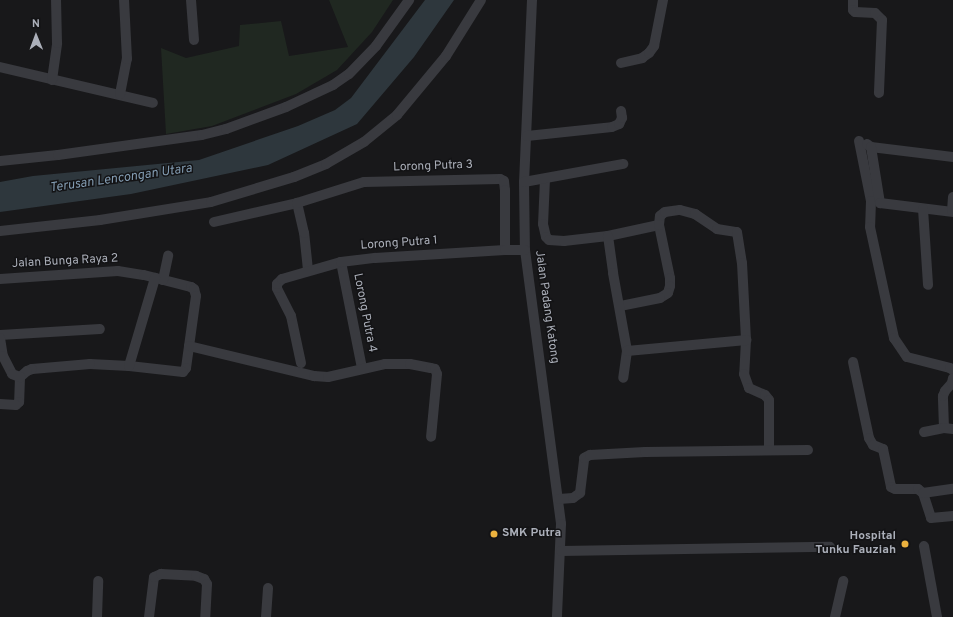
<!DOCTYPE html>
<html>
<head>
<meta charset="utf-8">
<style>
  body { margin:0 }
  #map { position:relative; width:953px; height:617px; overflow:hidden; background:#18181a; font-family:Overpass,sans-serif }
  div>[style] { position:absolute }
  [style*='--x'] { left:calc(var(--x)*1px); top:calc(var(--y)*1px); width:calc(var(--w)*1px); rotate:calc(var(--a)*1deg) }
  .green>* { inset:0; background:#202821 }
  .water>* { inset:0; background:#2e373d }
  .minor>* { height:10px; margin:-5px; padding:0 5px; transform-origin:5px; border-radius:5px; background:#393a3f }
  .dots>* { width:11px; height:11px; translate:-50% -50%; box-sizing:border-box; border:2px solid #131315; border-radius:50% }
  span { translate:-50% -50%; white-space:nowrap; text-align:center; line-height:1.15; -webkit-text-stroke:3px #131315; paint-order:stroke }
  .street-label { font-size:12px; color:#abafb9 }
  .poi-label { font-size:12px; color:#abafb9; font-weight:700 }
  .left { translate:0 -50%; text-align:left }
  .right { translate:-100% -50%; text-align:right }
  .water-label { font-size:13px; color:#839cb2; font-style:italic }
  .north { position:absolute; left:16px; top:16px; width:40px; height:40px; -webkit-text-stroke:3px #131315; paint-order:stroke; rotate:359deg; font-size:11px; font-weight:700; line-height:16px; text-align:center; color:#abafb9 }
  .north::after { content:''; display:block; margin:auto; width:14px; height:18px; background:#abafb9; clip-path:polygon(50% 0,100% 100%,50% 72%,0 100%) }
</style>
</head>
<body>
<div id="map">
  <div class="green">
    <div style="clip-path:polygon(329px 0,393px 0,372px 32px,337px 70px,296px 94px,212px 126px,166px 134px,161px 48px,186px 58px,239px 46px,240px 25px,281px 21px,289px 56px,348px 47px)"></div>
  </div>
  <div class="water">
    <div style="clip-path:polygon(425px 0,454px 0,414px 57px,357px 124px,268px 165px,131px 194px,0 212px,0 182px,33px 176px,199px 160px,298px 126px,335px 110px,351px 98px)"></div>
  </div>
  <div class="minor">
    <div style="--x:191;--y:0;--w:40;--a:85.7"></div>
    <div style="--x:532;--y:0;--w:182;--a:92.5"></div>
    <div style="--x:524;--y:182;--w:68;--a:89.2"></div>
    <div style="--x:525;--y:250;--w:276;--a:82.5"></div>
    <div style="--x:561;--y:524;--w:93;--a:92.5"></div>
    <div style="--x:853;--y:0;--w:10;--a:90"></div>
    <div style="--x:853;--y:10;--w:3;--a:45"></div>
    <div style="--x:855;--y:12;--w:20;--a:3"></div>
    <div style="--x:875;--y:13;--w:10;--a:45"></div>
    <div style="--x:882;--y:20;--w:73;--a:92.4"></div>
    <div style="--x:621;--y:63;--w:22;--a:-13"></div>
    <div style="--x:642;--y:58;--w:9;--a:-36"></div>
    <div style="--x:649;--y:53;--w:9;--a:-54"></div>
    <div style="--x:654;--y:46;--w:47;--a:-78.9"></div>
    <div style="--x:0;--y:67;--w:157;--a:13.2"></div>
    <div style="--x:52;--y:80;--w:37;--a:-82"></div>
    <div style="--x:57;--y:43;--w:43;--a:-91.3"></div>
    <div style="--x:120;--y:94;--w:36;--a:-79"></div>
    <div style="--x:127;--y:59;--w:59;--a:-92.9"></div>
    <div style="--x:527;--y:136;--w:85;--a:-6"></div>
    <div style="--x:612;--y:127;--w:8;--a:-23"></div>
    <div style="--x:619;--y:124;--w:7;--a:-63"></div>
    <div style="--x:622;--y:118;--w:7;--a:-98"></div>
    <div style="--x:859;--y:141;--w:61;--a:78.7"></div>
    <div style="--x:871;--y:201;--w:26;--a:92"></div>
    <div style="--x:870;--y:227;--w:114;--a:77.8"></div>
    <div style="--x:894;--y:338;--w:23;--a:56"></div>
    <div style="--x:907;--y:357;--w:44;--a:14.3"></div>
    <div style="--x:950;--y:368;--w:4;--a:34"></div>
    <div style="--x:867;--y:144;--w:5;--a:37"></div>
    <div style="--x:871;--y:147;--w:83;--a:7"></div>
    <div style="--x:871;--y:147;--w:57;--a:80.9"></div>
    <div style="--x:880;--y:203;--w:74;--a:7"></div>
    <div style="--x:0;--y:161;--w:58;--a:-5.9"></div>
    <div style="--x:58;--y:155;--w:145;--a:-7.9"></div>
    <div style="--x:202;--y:135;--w:25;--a:-14"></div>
    <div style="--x:226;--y:129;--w:64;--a:-20.1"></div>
    <div style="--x:286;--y:107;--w:52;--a:-25.1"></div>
    <div style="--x:333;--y:85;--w:19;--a:-35"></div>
    <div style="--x:349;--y:74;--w:39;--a:-46"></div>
    <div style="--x:376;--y:46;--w:57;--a:-54.3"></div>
    <div style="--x:545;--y:179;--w:45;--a:92.5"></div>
    <div style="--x:543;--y:224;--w:13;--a:77"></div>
    <div style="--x:546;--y:237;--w:4;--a:45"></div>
    <div style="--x:549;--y:240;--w:15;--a:4"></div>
    <div style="--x:564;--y:241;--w:44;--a:-6.5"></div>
    <div style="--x:608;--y:236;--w:52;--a:-12.2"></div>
    <div style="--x:659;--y:225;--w:54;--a:78.3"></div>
    <div style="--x:670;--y:278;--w:8;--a:90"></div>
    <div style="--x:670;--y:286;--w:7;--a:106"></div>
    <div style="--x:668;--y:293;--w:9;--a:148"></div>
    <div style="--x:660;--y:298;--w:41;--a:168.7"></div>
    <div style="--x:524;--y:182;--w:101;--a:-10.3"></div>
    <div style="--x:923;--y:209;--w:76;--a:86.2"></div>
    <div style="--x:952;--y:211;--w:14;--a:-86"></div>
    <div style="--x:214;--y:222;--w:85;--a:-12.9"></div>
    <div style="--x:659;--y:225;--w:9;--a:-84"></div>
    <div style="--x:660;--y:216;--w:6;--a:-39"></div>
    <div style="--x:665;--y:212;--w:15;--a:-8"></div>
    <div style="--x:680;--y:210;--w:16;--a:15"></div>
    <div style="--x:695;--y:214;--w:27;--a:34"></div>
    <div style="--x:717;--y:229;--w:20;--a:9"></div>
    <div style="--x:737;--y:232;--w:31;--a:81"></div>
    <div style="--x:742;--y:263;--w:77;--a:87"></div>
    <div style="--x:746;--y:340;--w:34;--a:93"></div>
    <div style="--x:744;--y:374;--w:15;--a:70"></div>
    <div style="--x:749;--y:388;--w:17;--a:24"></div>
    <div style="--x:765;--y:395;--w:6;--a:51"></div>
    <div style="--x:769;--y:400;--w:50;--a:90"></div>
    <div style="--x:0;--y:231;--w:101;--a:-6.3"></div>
    <div style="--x:100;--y:220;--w:112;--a:-9.2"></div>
    <div style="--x:211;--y:202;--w:87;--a:-16.8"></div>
    <div style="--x:294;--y:177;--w:35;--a:-22"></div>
    <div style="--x:326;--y:164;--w:44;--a:-30.1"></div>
    <div style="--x:364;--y:142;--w:43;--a:-39.3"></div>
    <div style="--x:397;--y:115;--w:77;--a:-50.3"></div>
    <div style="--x:446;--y:56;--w:66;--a:-58"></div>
    <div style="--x:608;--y:236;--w:37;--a:82"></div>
    <div style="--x:613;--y:273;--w:79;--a:79.8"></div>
    <div style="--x:627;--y:351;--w:27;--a:98"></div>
    <div style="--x:341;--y:262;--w:108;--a:78.8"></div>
    <div style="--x:308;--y:270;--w:37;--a:-96"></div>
    <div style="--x:304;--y:233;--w:31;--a:-103"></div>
    <div style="--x:297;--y:203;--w:70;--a:-17.4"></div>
    <div style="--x:364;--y:182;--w:136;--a:-1.3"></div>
    <div style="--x:500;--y:179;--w:4;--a:27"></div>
    <div style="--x:504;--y:181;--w:9;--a:84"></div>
    <div style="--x:505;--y:190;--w:60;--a:90"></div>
    <div style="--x:0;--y:279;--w:118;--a:-3.9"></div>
    <div style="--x:118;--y:271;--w:26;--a:9"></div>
    <div style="--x:144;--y:275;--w:49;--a:14.3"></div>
    <div style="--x:191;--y:287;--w:4;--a:34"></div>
    <div style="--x:194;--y:289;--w:7;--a:74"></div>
    <div style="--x:196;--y:296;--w:73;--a:97.9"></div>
    <div style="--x:186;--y:368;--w:5;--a:127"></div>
    <div style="--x:183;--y:372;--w:54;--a:-173.7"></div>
    <div style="--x:129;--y:366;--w:39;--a:-177"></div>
    <div style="--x:90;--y:364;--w:58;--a:175.1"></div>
    <div style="--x:32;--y:369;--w:5;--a:158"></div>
    <div style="--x:27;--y:371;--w:9;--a:139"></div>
    <div style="--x:20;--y:377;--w:25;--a:92"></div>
    <div style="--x:19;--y:402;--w:4;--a:135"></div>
    <div style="--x:16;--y:405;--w:16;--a:-176"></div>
    <div style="--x:163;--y:280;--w:25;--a:-78"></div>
    <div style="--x:0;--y:335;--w:100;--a:-3.4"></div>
    <div style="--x:0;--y:338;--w:18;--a:81"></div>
    <div style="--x:3;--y:356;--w:20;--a:63"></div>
    <div style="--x:12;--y:374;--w:9;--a:21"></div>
    <div style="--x:189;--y:346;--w:129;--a:13.5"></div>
    <div style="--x:314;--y:376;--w:14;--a:4"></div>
    <div style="--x:328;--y:377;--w:58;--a:-12.8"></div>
    <div style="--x:385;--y:364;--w:25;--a:0"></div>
    <div style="--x:410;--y:364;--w:21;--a:11"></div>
    <div style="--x:431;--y:368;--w:4;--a:14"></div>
    <div style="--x:435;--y:369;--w:5;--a:68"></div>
    <div style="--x:437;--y:374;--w:63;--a:95.4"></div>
    <div style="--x:627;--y:351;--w:120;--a:-5.3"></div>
    <div style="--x:853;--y:362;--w:78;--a:78.1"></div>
    <div style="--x:869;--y:438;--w:8;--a:60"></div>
    <div style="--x:873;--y:445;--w:11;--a:22"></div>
    <div style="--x:883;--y:449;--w:39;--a:78"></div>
    <div style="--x:891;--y:487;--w:4;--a:27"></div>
    <div style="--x:895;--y:489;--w:23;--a:0"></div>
    <div style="--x:918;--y:489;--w:6;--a:39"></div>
    <div style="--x:923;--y:493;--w:26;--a:72"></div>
    <div style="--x:931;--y:518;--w:22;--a:-5"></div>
    <div style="--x:301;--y:363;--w:48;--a:-102"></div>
    <div style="--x:291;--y:316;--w:31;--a:-117"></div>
    <div style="--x:277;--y:288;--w:4;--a:-90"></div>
    <div style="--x:277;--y:284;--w:7;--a:-45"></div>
    <div style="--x:282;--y:279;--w:61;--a:-16.1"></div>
    <div style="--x:341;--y:262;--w:34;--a:-7"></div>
    <div style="--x:375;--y:258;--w:130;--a:-3.5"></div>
    <div style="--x:505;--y:250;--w:20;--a:0"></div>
    <div style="--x:129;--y:366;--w:92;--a:-73.5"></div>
    <div style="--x:944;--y:428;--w:32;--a:-92"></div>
    <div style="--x:943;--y:396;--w:5;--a:-68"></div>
    <div style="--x:945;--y:391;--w:11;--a:-49"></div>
    <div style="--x:952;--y:383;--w:5;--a:-79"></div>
    <div style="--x:924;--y:432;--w:20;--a:-11"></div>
    <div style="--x:944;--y:428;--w:9;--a:6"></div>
    <div style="--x:923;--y:493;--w:30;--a:-8"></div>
    <div style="--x:559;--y:499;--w:14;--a:-4"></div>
    <div style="--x:573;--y:498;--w:9;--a:-36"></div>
    <div style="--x:580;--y:493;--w:35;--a:-83"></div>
    <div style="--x:584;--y:458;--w:7;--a:-27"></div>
    <div style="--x:590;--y:455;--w:55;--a:-3.1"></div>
    <div style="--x:645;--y:452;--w:163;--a:-0.7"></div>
    <div style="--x:924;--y:546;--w:72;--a:79.6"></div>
    <div style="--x:561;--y:551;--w:269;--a:-0.9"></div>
    <div style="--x:97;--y:617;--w:36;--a:-88"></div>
    <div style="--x:149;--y:617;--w:40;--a:-82.9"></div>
    <div style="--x:154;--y:577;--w:8;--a:-23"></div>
    <div style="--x:161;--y:574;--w:35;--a:3"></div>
    <div style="--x:196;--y:576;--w:9;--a:21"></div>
    <div style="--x:204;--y:579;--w:6;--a:59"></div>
    <div style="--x:207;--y:584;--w:33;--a:93"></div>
    <div style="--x:266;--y:617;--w:29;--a:-86"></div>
    <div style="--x:835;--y:617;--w:37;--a:-77"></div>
  </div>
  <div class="dots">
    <div style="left:494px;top:534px;background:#ebb13e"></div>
    <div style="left:905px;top:544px;background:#ebb13e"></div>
  </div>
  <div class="street-label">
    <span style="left:433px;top:167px;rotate:-2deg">Lorong Putra 3</span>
    <span style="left:399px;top:244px;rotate:-4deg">Lorong Putra 1</span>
    <span style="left:65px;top:262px;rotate:-3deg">Jalan Bunga Raya 2</span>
    <span style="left:546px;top:307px;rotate:82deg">Jalan Padang Katong</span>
    <span style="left:364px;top:313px;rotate:79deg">Lorong Putra 4</span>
  </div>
  <div class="poi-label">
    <span class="left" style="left:502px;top:534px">SMK Putra</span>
    <span class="right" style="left:896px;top:544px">Hospital<br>Tunku Fauziah</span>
  </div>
  <div class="water-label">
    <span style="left:121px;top:179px;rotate:-8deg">Terusan Lencongan Utara</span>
  </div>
  <div class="north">N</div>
</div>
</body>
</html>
